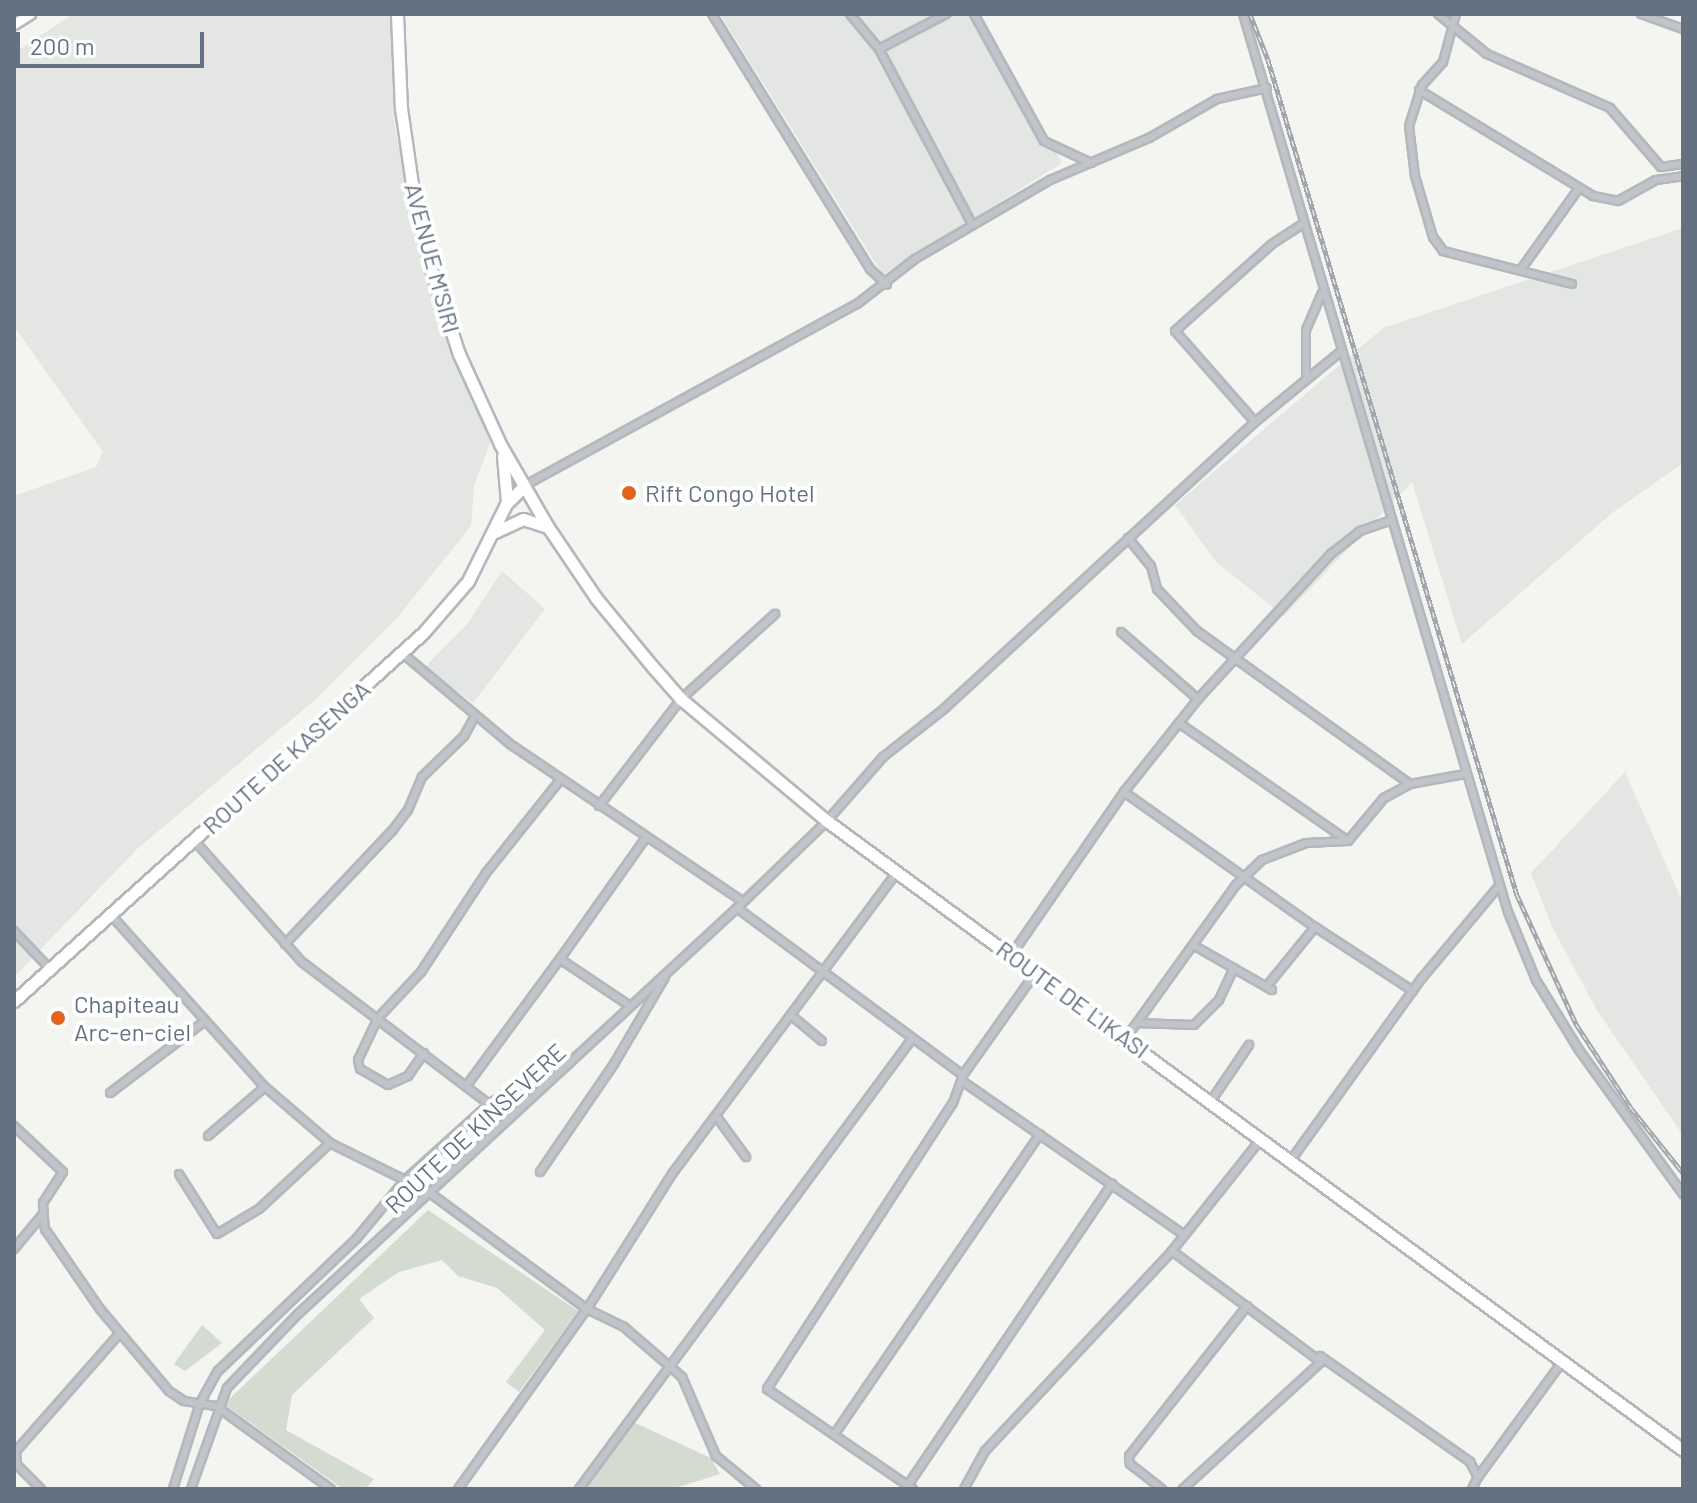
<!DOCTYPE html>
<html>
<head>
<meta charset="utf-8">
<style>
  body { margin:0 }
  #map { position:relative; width:1697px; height:1503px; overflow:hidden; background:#f4f4f0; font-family:Barlow,sans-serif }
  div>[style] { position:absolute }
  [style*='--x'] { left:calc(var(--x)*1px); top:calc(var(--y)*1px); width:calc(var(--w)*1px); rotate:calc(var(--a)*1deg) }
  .built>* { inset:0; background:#e4e6e3 }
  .green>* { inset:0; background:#d4dbd1 }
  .roads { filter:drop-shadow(2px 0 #b4b8bc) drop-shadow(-2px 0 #b4b8bc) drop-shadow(0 2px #b4b8bc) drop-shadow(0 -2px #b4b8bc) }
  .street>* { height:6px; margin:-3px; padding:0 3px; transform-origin:3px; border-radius:3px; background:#c1c4c8 }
  .secondary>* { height:9px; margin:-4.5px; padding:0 4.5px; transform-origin:4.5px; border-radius:4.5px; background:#fff }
  .highway>* { height:11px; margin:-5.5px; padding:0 5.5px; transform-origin:5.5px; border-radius:5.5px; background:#fff }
  .rail>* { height:5px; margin-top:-2.5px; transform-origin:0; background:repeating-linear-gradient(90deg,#fff 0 6px,#a2a7ad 0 12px); box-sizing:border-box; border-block:2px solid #a2a7ad }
  .dots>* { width:22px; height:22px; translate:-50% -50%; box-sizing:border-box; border:4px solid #fff; border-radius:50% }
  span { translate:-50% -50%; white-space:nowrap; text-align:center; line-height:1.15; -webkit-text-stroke:8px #fff; paint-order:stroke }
  .street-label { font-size:24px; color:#637181 }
  .poi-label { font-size:24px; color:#637181 }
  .left { translate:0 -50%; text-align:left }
  .frame { position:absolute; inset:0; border:16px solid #637181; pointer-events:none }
  .scale { position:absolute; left:16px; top:32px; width:188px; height:36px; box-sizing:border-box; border:4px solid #637181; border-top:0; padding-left:10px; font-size:24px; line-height:28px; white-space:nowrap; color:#637181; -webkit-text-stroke:6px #fff; paint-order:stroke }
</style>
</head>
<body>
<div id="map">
  <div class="built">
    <div style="clip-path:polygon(73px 14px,391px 14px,395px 129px,411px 202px,440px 314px,490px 443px,474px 486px,471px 526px,396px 619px,316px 699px,137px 849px,14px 977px,14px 496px,96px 467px,103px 452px,14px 326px,14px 53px)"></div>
    <div style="clip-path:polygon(720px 14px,980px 14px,1062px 163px,883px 275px)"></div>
    <div style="clip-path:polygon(1683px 228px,1683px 463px,1612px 513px,1462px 644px,1412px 482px,1284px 616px,1216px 562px,1175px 505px,1383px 328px)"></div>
    <div style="clip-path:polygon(502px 571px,545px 609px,473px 703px,425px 667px,468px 623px)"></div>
    <div style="clip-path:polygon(1625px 772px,1683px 903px,1683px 1135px,1598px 1012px,1552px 927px,1531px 873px)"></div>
  </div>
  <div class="green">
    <div style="clip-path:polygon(428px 1210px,578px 1311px,519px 1392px,506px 1382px,545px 1330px,497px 1288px,458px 1276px,442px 1260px,399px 1272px,359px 1299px,374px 1318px,292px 1395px,286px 1430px,374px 1479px,365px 1489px,343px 1489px,224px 1404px)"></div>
    <div style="clip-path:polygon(202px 1325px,222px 1343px,185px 1371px,174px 1364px)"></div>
    <div style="clip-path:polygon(631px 1421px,711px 1458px,720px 1474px,672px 1489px,577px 1489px)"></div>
  </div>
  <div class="roads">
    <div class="street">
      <div style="--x:712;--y:14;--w:300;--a:58.2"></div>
      <div style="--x:870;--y:269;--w:23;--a:43"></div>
      <div style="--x:850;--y:14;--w:45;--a:50.4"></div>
      <div style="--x:879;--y:49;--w:76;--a:-27.6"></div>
      <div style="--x:974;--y:14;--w:145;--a:61.1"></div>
      <div style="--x:1044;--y:141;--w:52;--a:25.1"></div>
      <div style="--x:1243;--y:14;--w:936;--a:73.56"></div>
      <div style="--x:1508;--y:912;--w:74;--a:67.6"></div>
      <div style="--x:1536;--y:980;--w:82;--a:58.4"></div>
      <div style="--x:1579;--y:1050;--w:178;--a:54.2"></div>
      <div style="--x:1438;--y:14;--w:63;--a:39.2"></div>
      <div style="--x:1487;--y:54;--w:134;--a:23.7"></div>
      <div style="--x:1610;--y:108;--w:78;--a:49.2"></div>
      <div style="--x:1661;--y:167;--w:22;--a:-8"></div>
      <div style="--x:1456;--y:14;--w:50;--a:105.2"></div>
      <div style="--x:1443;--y:62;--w:31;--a:132"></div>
      <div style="--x:1422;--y:85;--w:43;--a:107.6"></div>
      <div style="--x:1409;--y:126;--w:50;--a:83.2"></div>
      <div style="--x:1415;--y:176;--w:64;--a:73.6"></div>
      <div style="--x:1433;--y:237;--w:17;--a:54"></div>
      <div style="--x:1443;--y:251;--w:133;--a:14.3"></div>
      <div style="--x:1641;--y:14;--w:45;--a:19.7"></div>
      <div style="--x:879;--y:49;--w:198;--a:62"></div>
      <div style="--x:1419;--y:90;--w:204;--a:31.3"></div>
      <div style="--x:1593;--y:196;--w:25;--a:11"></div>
      <div style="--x:1618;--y:201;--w:43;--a:-28.9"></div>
      <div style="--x:1656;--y:180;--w:27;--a:-8"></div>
      <div style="--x:1522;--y:268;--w:98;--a:-54.5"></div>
      <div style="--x:1306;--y:377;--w:47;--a:-90"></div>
      <div style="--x:1306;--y:330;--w:40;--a:-66.6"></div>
      <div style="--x:1255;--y:422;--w:121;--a:-131.3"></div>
      <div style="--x:1175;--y:331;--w:130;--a:-41.9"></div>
      <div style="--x:1272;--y:244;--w:38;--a:-33"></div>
      <div style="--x:524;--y:486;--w:379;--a:-28.7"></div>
      <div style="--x:857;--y:304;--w:73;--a:-37.8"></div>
      <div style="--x:915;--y:259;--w:156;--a:-30.3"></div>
      <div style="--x:1050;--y:180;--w:108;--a:-23"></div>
      <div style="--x:1149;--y:138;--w:78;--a:-29.8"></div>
      <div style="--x:1217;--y:99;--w:51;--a:-12.4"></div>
      <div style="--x:1128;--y:538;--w:36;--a:51"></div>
      <div style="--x:1151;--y:566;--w:24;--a:75"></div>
      <div style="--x:1157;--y:589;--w:58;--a:46.4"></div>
      <div style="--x:1197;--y:631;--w:262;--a:35.7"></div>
      <div style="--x:1121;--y:632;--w:102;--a:41"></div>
      <div style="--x:402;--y:653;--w:141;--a:40.1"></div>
      <div style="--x:510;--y:744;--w:282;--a:34.1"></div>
      <div style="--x:1179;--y:723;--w:206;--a:34.9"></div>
      <div style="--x:1124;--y:792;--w:234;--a:35.3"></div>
      <div style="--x:599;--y:806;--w:135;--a:-52.5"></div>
      <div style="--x:681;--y:699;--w:127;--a:-42.1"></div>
      <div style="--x:193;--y:839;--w:164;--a:48.5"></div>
      <div style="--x:302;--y:962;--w:235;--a:37.2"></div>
      <div style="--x:737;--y:908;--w:281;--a:36.5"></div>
      <div style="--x:111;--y:915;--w:231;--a:48.2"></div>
      <div style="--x:265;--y:1087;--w:86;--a:40.7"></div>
      <div style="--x:14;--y:931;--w:52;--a:46.5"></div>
      <div style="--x:285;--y:944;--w:156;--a:-46.6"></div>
      <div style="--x:392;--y:831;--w:26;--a:-53"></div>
      <div style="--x:408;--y:810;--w:36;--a:-67"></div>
      <div style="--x:422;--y:777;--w:59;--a:-44.3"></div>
      <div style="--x:464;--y:736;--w:23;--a:-61"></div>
      <div style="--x:1193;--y:945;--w:91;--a:29.7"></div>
      <div style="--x:1012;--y:954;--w:197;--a:-55.3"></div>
      <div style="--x:1124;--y:792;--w:119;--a:-51.5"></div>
      <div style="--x:1198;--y:699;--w:198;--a:-47.5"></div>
      <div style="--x:1332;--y:553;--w:36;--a:-38"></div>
      <div style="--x:1360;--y:531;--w:34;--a:-19"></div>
      <div style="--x:1267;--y:986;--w:76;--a:-50.9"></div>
      <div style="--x:1315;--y:927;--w:117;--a:33.1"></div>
      <div style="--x:630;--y:1006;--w:84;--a:-146.1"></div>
      <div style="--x:560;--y:959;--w:147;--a:-54.7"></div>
      <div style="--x:792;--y:1016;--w:39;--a:40"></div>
      <div style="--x:1137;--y:1023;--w:57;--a:2"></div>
      <div style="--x:1194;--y:1025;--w:35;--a:-45"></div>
      <div style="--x:1219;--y:1000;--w:35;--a:-65"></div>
      <div style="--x:1126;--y:1038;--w:188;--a:-54.3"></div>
      <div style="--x:1236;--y:885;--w:36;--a:-44"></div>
      <div style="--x:1262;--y:860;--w:47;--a:-21.1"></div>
      <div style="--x:1306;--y:843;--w:42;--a:-2.7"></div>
      <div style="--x:1348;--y:841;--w:56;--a:-50.1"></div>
      <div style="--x:1384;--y:798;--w:30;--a:-28"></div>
      <div style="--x:1410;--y:784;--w:56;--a:-10.3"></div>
      <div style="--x:424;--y:1053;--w:28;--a:125"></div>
      <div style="--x:408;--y:1076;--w:22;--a:156"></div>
      <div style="--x:388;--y:1085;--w:32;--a:-150"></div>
      <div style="--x:360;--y:1069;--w:9;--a:-103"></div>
      <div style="--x:358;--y:1060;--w:47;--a:-64.5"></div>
      <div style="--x:378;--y:1018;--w:63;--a:-46.9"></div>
      <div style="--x:421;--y:972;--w:118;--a:-56.7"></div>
      <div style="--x:486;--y:873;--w:120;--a:-51.4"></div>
      <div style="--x:962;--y:1081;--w:270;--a:34.7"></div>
      <div style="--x:467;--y:1085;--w:157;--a:-53.6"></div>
      <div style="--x:110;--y:1093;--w:119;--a:-37.2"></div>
      <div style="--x:1211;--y:1101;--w:68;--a:-55.8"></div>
      <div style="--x:716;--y:1116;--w:51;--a:53.8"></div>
      <div style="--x:14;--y:1126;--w:67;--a:43.2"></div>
      <div style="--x:63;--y:1172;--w:37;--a:123"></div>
      <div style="--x:43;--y:1203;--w:26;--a:86"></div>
      <div style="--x:45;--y:1229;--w:97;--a:55.5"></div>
      <div style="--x:100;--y:1309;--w:107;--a:49.9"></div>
      <div style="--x:169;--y:1391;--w:18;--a:34"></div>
      <div style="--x:184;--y:1401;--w:32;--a:9"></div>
      <div style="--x:216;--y:1406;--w:142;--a:35.8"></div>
      <div style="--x:208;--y:1136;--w:75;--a:-40.7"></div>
      <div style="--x:1291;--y:1160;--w:224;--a:-54.3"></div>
      <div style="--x:1422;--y:978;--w:119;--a:-50.1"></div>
      <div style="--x:540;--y:1172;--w:131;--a:-55.6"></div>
      <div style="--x:614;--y:1064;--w:101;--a:-59.6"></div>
      <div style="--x:179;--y:1174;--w:71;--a:57.7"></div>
      <div style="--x:217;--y:1234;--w:49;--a:-30.8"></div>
      <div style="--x:259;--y:1209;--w:97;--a:-42.9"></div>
      <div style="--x:330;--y:1143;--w:84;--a:26.3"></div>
      <div style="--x:430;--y:1193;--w:195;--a:36.5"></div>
      <div style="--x:587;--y:1309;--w:41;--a:25.9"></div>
      <div style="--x:624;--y:1327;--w:77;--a:40.8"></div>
      <div style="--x:682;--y:1377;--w:86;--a:66.7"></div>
      <div style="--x:716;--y:1456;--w:52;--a:39.5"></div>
      <div style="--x:14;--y:1249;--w:45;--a:-50.4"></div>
      <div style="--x:1172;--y:1251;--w:186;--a:36.7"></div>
      <div style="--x:1321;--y:1362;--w:188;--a:137.4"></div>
      <div style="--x:1320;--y:1356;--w:184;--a:35.2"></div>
      <div style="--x:1470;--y:1462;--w:17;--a:62"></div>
      <div style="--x:1478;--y:1477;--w:13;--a:117"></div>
      <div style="--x:836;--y:1432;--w:361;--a:-55.6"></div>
      <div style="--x:1478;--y:1477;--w:144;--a:-53.8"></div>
      <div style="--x:908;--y:1485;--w:364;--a:-55.9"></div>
      <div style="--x:41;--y:1489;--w:34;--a:-135"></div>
      <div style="--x:17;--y:1465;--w:14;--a:-94"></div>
      <div style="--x:16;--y:1451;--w:157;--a:-48.6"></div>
      <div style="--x:173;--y:1489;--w:90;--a:-72.6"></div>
      <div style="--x:200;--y:1403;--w:37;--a:-61"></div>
      <div style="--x:218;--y:1371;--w:192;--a:-43.7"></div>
      <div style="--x:357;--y:1238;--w:75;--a:-50.4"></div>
      <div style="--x:405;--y:1180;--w:113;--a:-42.1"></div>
      <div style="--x:489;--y:1104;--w:51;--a:-33.1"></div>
      <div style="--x:532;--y:1076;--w:37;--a:-17"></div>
      <div style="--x:191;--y:1489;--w:107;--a:-70.4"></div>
      <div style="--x:227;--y:1388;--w:103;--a:-46.2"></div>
      <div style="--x:298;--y:1314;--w:598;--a:-42.76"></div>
      <div style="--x:737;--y:908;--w:125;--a:-44"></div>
      <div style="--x:827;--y:821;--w:85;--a:-48.8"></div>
      <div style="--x:883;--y:757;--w:79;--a:-38.3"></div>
      <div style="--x:945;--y:708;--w:422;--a:-42.7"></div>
      <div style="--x:1255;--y:422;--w:109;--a:-39.4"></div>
      <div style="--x:458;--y:1489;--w:221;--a:-54.4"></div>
      <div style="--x:587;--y:1309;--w:160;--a:-57.8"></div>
      <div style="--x:672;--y:1174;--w:379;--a:-53.3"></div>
      <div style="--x:579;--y:1489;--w:560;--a:-53.5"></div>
      <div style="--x:913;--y:1489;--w:177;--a:-145.6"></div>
      <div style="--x:767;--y:1389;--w:341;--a:-57"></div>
      <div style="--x:953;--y:1103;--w:30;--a:-70"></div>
      <div style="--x:963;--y:1075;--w:126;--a:-54.7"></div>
      <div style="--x:964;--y:1489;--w:43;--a:-61.1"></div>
      <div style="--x:985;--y:1451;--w:274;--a:-46.9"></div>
      <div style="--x:1172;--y:1251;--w:143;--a:-51.5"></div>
      <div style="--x:1162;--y:1489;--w:41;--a:-142"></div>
      <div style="--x:1130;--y:1464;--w:8;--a:-97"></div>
      <div style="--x:1129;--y:1456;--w:191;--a:-51.8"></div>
    </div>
    <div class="secondary">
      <div style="--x:14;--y:24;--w:19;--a:-32"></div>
    </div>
    <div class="highway">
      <div style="--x:397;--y:14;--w:94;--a:87.6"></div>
      <div style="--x:401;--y:108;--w:84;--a:81.8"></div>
      <div style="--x:413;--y:191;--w:74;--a:77.5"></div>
      <div style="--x:429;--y:263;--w:96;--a:71.8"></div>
      <div style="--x:459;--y:354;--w:99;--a:65.5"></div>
      <div style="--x:500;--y:444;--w:96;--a:60"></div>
      <div style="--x:548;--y:527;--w:86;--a:55.9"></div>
      <div style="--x:596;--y:598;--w:88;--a:50.5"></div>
      <div style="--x:652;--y:666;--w:44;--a:48.7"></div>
      <div style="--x:681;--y:699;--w:190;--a:39.9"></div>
      <div style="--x:827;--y:821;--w:1062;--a:36.31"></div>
      <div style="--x:503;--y:456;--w:46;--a:85"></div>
      <div style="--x:495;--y:532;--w:31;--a:-25"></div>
      <div style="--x:523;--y:519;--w:26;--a:18"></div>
      <div style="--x:14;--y:1001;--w:550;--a:-41.98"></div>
      <div style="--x:423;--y:633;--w:69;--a:-49.1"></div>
      <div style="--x:468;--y:581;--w:86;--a:-63.7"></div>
      <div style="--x:506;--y:504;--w:25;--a:-45"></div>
    </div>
  </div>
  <div class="rail">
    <div style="--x:1250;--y:14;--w:49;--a:68.6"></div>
    <div style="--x:1268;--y:60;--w:871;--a:73.4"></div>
    <div style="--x:1517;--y:895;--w:142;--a:65.4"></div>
    <div style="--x:1576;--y:1024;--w:100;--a:56.8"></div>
    <div style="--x:1631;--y:1108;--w:83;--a:51.3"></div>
  </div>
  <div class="dots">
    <div style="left:629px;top:493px;background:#e46120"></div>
    <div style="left:58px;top:1018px;background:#e46120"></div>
  </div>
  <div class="street-label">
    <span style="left:433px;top:258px;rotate:75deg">AVENUE M'SIRI</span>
    <span style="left:286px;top:757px;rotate:-42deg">ROUTE DE KASENGA</span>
    <span style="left:1073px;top:999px;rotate:36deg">ROUTE DE LIKASI</span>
    <span style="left:475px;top:1128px;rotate:-43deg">ROUTE DE KINSEVERE</span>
  </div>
  <div class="poi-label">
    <span class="left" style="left:645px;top:493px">Rift Congo Hotel</span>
    <span class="left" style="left:74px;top:1018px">Chapiteau<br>Arc-en-ciel</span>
  </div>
  <div class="frame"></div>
  <div class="scale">200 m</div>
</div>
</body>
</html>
